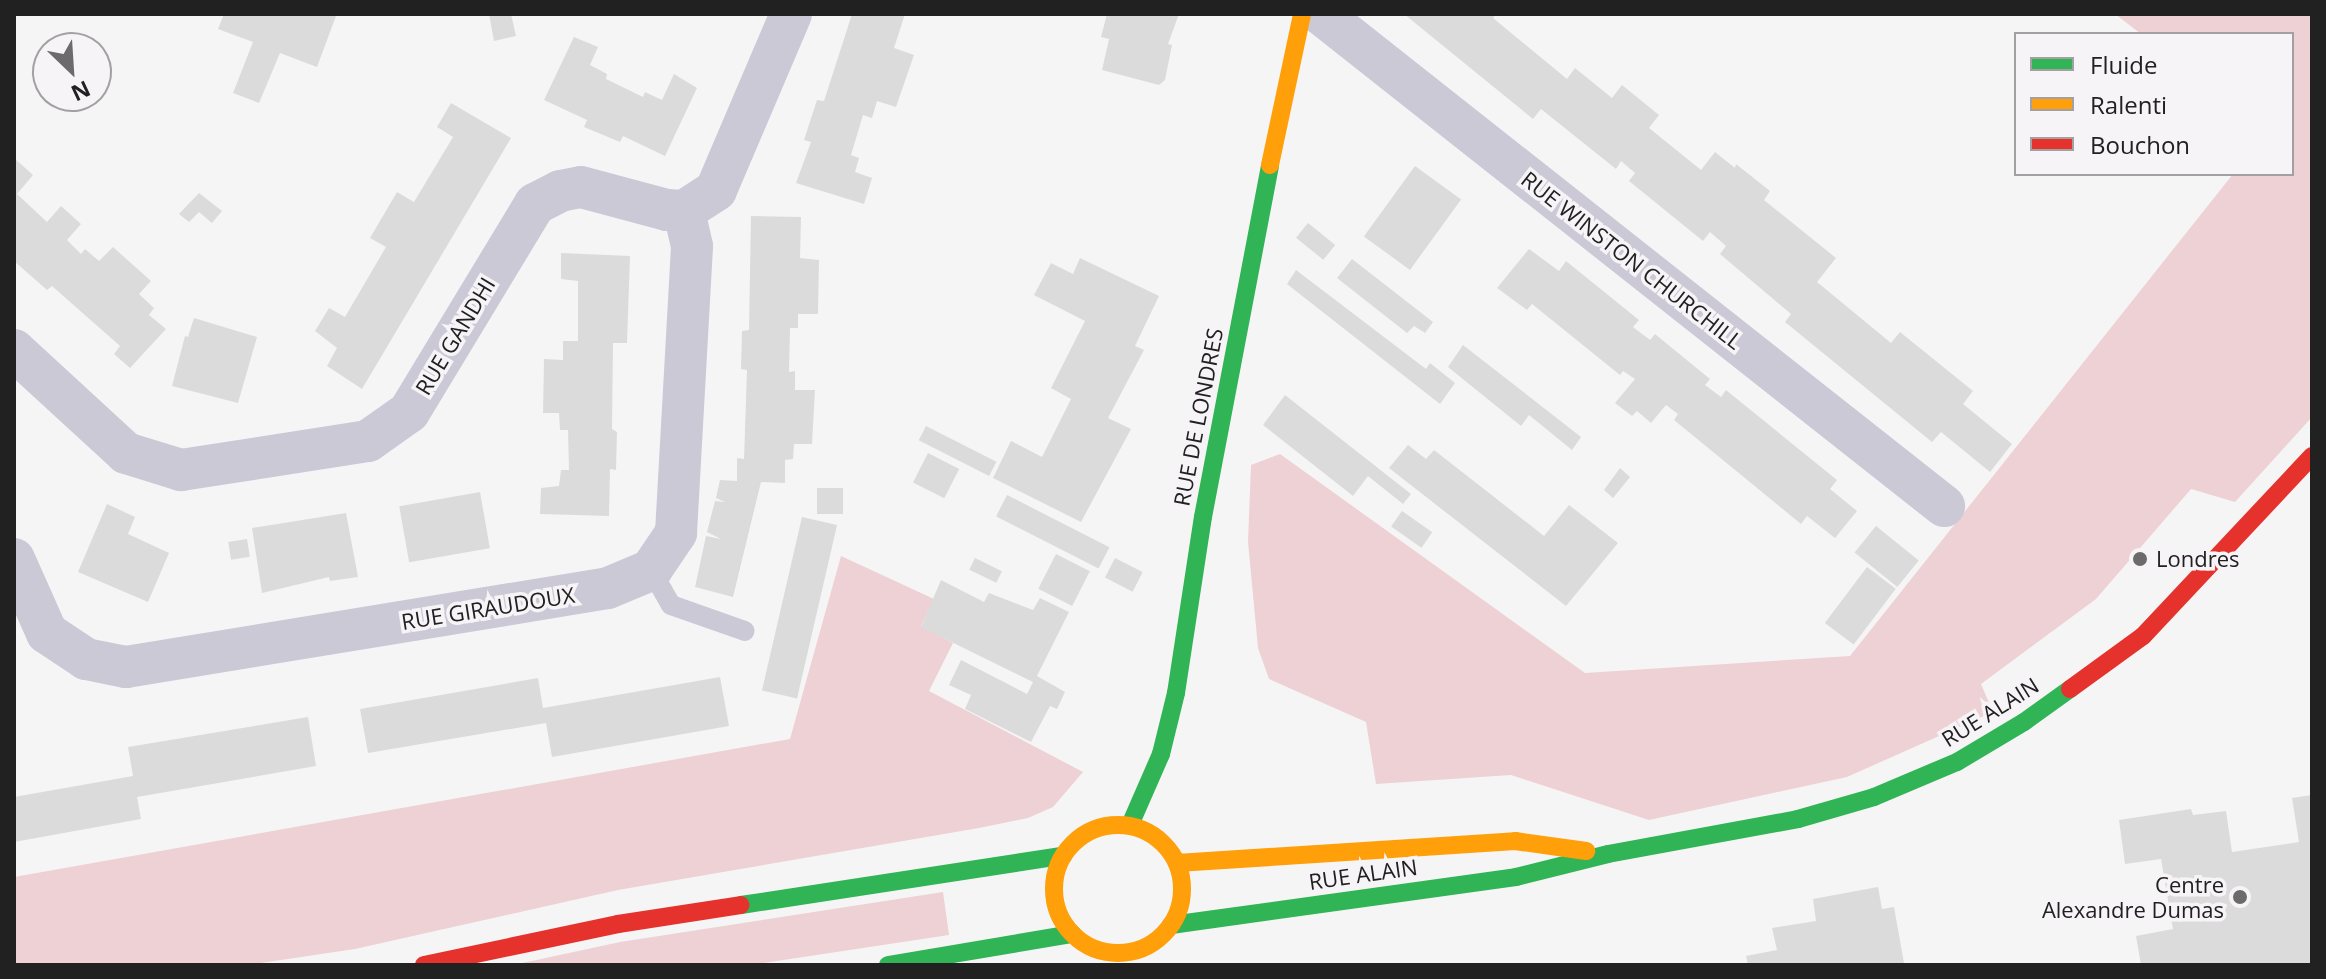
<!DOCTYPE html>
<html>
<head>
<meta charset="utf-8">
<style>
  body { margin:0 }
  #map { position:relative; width:2326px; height:979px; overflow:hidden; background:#f6f5f6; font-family:"Open Sans",sans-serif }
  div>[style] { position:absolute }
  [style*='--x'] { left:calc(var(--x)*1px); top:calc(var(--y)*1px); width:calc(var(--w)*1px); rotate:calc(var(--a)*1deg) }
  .green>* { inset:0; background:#eed1d4 }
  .building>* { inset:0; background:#dcdbdb; transform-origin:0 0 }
  .lane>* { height:20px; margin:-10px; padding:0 10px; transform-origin:10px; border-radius:10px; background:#ccc9d7 }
  .street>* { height:42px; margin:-21px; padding:0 21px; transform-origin:21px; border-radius:21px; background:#ccc9d7 }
  .fast>* { height:18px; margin:-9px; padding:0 9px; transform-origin:9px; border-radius:9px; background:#30b455 }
  .slow>* { height:18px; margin:-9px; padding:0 9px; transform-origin:9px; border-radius:9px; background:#ff9f0a }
  .slow>.ring { margin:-9px; padding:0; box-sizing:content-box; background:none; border:18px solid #ff9f0a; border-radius:50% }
  .jam>* { height:18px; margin:-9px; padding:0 9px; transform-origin:9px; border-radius:9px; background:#e5322d }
  .dots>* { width:22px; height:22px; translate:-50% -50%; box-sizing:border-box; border:4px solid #f7f4f7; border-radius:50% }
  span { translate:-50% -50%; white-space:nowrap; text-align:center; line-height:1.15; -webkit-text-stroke:7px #f7f4f7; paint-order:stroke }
  .street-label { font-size:22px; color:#222122 }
  .poi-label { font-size:22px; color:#222122 }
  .left { translate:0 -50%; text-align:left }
  .right { translate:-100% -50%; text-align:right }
  .frame { position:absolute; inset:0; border:16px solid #222122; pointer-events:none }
  .legend { position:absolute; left:2014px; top:32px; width:280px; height:144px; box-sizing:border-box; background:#f7f4f7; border:2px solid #a2a0a2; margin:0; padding:10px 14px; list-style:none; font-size:24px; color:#222122 }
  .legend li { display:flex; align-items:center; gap:16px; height:40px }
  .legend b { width:40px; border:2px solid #a2a0a2 }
  .north { position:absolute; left:32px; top:32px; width:80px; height:80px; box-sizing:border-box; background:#f7f4f7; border:2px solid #a2a0a2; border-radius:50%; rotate:155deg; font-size:22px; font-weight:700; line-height:32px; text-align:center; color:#222122 }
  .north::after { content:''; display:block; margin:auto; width:28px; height:36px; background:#6c6b6c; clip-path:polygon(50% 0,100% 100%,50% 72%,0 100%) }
</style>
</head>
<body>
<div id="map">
  <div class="green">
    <div style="clip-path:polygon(2115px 14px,2312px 14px,2312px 417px,2235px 502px,2191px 489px,2096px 599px,1981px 684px,1993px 712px,1847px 777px,1649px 820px,1511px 775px,1376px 784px,1366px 722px,1269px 679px,1258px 648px,1248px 542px,1251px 465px,1280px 454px,1585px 673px,1850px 656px,2233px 174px,2292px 174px,2292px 34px,2141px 34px)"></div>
    <div style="clip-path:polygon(841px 556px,934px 599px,921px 626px,953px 643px,929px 691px,1083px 772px,1053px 807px,1028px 818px,979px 828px,618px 890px,355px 949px,247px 965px,14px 965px,14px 877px,790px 739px)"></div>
    <div style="clip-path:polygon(943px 892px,949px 935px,750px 965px,513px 965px,620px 942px)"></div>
  </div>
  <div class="building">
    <div style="clip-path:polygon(224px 14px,332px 14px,336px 16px,317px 67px,280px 53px,259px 103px,233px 93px,253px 42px,218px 29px)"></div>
    <div style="clip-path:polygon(489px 14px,511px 14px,516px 36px,494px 41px)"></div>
    <div style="clip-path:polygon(852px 14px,905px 14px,894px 48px,914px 55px,896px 107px,877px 101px,872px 118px,863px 115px,851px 155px,859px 158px,855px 172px,872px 178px,864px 204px,796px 183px,811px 142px,804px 140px,817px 100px,824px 101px)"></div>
    <div style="clip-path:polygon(1107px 14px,1179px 14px,1168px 44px,1172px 45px,1165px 80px,1159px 85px,1102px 70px,1109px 39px,1101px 37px)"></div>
    <div style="clip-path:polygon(1404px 14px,1496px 14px,1493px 18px,1567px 79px,1575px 68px,1612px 98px,1622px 85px,1659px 115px,1649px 128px,1701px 170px,1715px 152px,1735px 168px,1736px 164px,1770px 191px,1764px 200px,1836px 258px,1817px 282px,1891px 343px,1900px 332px,1973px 391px,1963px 404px,2012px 444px,1990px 472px,1941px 432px,1932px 442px,1785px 322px,1791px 314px,1720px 254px,1726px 246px,1710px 232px,1703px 241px,1629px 181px,1635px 173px,1621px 161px,1616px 169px,1541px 109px,1533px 119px)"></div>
    <div style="clip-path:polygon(574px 37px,598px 47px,590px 65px,607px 74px,606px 79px,643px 97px,645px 92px,662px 100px,674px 74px,697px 88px,665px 156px,623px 136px,620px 142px,584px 127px,587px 120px,544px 100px)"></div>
    <div style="clip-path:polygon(451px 103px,511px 138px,362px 389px,327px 366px,337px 348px,315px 331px,329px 308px,345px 317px,386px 247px,370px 238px,397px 192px,414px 202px,453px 137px,437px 127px)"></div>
    <div style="clip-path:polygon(14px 158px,33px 175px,17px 194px,47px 222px,61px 206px,81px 224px,67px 240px,81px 254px,85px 249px,99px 261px,113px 247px,151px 281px,139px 294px,154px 308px,149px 315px,166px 329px,130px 368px,114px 354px,120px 346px,52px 286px,47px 290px,14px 261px)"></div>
    <div style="left:1415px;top:166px;width:57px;height:87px;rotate:36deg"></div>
    <div style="clip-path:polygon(199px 193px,222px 211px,212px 223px,199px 212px,189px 222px,179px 214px)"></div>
    <div style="clip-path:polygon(751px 216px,801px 217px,800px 258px,819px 260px,818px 314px,798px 314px,798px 328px,790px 328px,789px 372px,795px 371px,795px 390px,815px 390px,812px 444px,794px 444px,793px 459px,785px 460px,785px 483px,761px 482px,733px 597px,695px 587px,706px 536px,721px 539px,707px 532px,715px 501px,725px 502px,716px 498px,720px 480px,737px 481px,737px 458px,744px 459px,747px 370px,741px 369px,742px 331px,749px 330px)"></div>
    <div style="left:1308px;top:223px;width:35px;height:19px;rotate:39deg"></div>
    <div style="clip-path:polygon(1529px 249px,1559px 271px,1566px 261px,1639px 320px,1633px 327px,1650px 340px,1655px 334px,1710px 379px,1705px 385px,1721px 397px,1726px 390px,1837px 480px,1830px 489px,1857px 511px,1835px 538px,1807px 516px,1801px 524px,1674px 420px,1678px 414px,1666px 405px,1651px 423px,1637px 411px,1632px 416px,1615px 403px,1635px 379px,1623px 371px,1620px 375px,1532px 304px,1527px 310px,1497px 288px)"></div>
    <div style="clip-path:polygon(561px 253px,630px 256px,627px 343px,613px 343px,612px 429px,617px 432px,616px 470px,610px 469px,609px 516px,540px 514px,541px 488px,559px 486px,561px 470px,569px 470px,568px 430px,560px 430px,559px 413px,543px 413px,544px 359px,563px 360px,563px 341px,578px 341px,578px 281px,561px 279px)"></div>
    <div style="clip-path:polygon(1080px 258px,1159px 296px,1135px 346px,1144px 350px,1108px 418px,1131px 429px,1081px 522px,993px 478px,1011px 441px,1042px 457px,1071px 399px,1051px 388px,1085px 321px,1034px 295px,1051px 263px,1073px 274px)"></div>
    <div style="clip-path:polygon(1352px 259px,1433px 322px,1425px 333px,1414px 326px,1407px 333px,1337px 278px)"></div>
    <div style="clip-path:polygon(1296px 270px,1426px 369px,1430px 363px,1455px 383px,1440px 404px,1287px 284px)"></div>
    <div style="clip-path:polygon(194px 318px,257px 337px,238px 403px,172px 386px,185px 336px,188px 337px)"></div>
    <div style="clip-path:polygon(1463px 345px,1581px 437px,1572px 450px,1529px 415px,1521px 426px,1448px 367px)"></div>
    <div style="clip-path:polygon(1285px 395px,1411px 494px,1403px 504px,1368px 476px,1353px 496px,1263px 425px)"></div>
    <div style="left:926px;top:426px;width:79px;height:16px;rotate:27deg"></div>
    <div style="clip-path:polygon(1408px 445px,1426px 459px,1434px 450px,1544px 536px,1569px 505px,1618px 543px,1566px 606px,1389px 468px)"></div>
    <div style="left:928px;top:453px;width:35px;height:33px;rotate:27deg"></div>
    <div style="clip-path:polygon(1620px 468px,1630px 477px,1613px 498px,1604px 490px)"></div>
    <div style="left:817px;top:488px;width:26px;height:26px"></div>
    <div style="left:480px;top:492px;width:57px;height:82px;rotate:80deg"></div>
    <div style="left:1007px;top:495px;width:115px;height:24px;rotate:27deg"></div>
    <div style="clip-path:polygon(107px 504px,135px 517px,128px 534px,169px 553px,148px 602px,78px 572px)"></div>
    <div style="left:1402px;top:511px;width:37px;height:19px;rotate:35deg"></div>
    <div style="clip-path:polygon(346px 513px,358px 577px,330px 581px,329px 577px,262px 593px,252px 528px)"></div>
    <div style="left:802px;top:517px;width:36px;height:178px;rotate:13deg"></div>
    <div style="left:1876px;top:526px;width:55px;height:34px;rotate:39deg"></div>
    <div style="left:247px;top:539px;width:18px;height:19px;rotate:81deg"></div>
    <div style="left:1056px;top:554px;width:38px;height:39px;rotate:27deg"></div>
    <div style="left:975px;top:558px;width:30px;height:13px;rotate:26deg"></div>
    <div style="left:1115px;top:558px;width:31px;height:22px;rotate:27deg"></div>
    <div style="left:1867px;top:567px;width:36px;height:70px;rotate:37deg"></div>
    <div style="clip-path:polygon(941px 580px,984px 602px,989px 593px,1033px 610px,1040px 598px,1069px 612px,1037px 676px,1065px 692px,1057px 709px,1050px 706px,1031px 742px,965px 709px,971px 695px,949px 685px,961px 660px,1027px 694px,1033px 682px,921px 627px)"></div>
    <div style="clip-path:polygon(720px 677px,729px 726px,552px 757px,546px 723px,368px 753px,360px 709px,538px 678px,543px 708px)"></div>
    <div style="clip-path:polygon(308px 717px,316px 766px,137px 797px,141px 819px,14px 842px,14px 797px,133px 776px,128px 747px)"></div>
    <div style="clip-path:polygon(2312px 795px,2312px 965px,2141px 965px,2136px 936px,2173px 929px,2161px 859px,2125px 864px,2119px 820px,2191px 809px,2193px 815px,2226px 811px,2232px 852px,2299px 842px,2292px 798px)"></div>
    <div style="clip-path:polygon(1878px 887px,1882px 909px,1894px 907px,1904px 963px,1748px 965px,1746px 956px,1777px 950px,1772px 928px,1816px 921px,1813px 899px)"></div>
  </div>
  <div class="lane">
    <div style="--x:651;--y:570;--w:40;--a:60.3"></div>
    <div style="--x:671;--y:605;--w:78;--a:19.4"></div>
  </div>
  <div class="street">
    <div style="--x:1321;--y:14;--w:794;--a:38.3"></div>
    <div style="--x:14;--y:350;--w:152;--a:42.6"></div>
    <div style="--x:126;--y:453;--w:58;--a:17.2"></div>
    <div style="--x:181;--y:470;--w:189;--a:-8.8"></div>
    <div style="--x:368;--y:441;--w:50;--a:-35.3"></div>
    <div style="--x:409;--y:412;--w:243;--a:-58.8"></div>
    <div style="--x:535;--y:204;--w:28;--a:-27"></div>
    <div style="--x:560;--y:191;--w:21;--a:-11"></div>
    <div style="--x:581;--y:187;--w:89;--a:15"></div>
    <div style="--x:667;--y:210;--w:17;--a:3"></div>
    <div style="--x:684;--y:211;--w:38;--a:-33"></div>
    <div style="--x:716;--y:190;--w:191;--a:-66.9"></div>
    <div style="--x:14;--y:559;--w:81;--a:66"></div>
    <div style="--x:47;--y:633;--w:47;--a:33.7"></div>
    <div style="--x:86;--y:659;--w:41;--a:11.3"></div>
    <div style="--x:126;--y:667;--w:488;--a:-9.3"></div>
    <div style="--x:608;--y:588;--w:47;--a:-22.7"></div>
    <div style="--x:651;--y:570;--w:45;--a:-56"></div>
    <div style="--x:676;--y:533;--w:287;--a:-86.8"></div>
    <div style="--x:692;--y:246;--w:36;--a:-103"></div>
  </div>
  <div class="fast">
    <div style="--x:1130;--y:825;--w:77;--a:-66.4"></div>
    <div style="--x:1161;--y:754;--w:63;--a:-76.2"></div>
    <div style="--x:1176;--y:693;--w:178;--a:-81.3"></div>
    <div style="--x:1203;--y:517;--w:358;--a:-79.2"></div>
    <div style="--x:741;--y:905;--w:326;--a:-8.7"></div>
    <div style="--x:1171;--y:925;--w:348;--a:-7.9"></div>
    <div style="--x:1516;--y:877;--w:95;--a:-14"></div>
    <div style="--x:1608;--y:854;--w:193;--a:-10.4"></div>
    <div style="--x:1798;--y:819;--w:79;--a:-16.1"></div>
    <div style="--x:1874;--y:797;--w:90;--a:-22.9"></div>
    <div style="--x:1957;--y:762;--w:78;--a:-30.8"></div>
    <div style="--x:2024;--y:722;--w:57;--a:-35.7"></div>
    <div style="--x:888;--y:965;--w:187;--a:-9.6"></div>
  </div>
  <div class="slow">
    <div style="--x:1270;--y:165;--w:154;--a:-78"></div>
    <div class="ring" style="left:1054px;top:825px;width:110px;height:110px"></div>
    <div style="--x:1177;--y:863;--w:339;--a:-3.7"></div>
    <div style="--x:1515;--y:841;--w:72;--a:8"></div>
  </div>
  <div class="jam">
    <div style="--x:2070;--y:689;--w:90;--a:-36"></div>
    <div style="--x:2143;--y:636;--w:247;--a:-46.8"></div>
    <div style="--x:424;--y:965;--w:198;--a:-11.9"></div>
    <div style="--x:618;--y:924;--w:124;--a:-8.8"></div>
  </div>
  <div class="dots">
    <div style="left:2140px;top:559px;background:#6c6b6c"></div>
    <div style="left:2240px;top:897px;background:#6c6b6c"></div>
  </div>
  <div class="street-label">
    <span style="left:1632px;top:260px;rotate:38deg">RUE WINSTON CHURCHILL</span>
    <span style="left:455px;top:336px;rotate:-59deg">RUE GANDHI</span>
    <span style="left:1198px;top:417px;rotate:-79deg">RUE DE LONDRES</span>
    <span style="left:488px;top:608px;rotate:-9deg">RUE GIRAUDOUX</span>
    <span style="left:1990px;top:712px;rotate:-32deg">RUE ALAIN</span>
    <span style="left:1363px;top:874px;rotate:-8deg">RUE ALAIN</span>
  </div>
  <div class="poi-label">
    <span class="left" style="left:2156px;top:559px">Londres</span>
    <span class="right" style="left:2224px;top:897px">Centre<br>Alexandre Dumas</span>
  </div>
  <div class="frame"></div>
  <ul class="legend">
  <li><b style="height:10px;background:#30b455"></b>Fluide</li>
  <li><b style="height:10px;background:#ff9f0a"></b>Ralenti</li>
  <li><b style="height:10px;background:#e5322d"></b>Bouchon</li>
  </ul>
  <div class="north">N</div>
</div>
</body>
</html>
